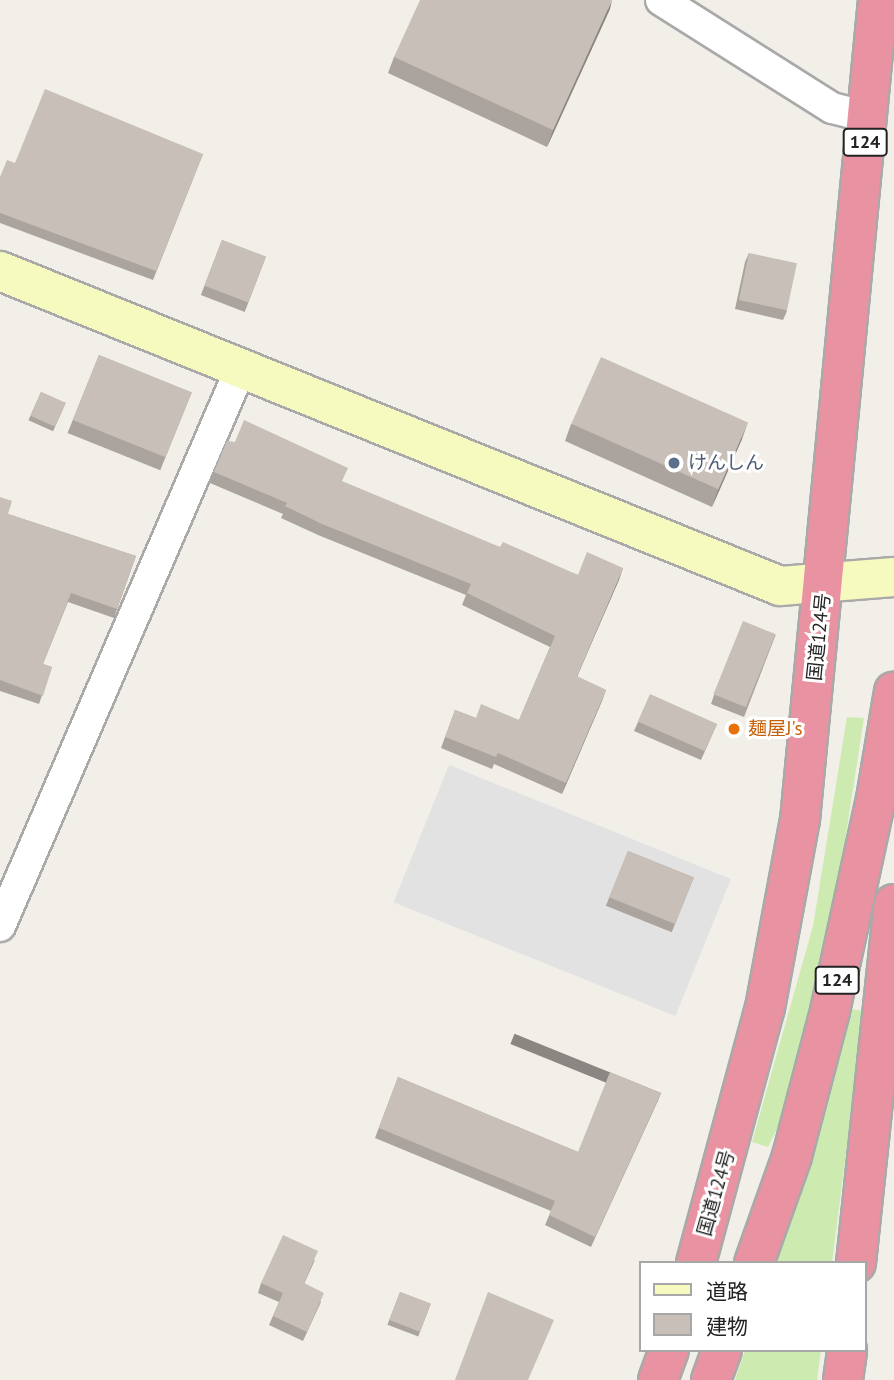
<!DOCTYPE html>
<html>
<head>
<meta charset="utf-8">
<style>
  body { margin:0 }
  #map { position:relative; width:894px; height:1380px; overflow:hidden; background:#f2efe9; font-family:"PT Sans","Noto Sans JP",sans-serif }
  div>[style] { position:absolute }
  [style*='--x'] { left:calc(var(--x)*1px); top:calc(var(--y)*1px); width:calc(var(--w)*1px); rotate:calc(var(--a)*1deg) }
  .grass>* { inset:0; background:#cdebb0 }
  .parking>* { inset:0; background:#e2e2e2; transform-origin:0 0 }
  .roads { filter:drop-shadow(2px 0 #a9a9a9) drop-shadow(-2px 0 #a9a9a9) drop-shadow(0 2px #a9a9a9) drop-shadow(0 -2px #a9a9a9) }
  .street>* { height:30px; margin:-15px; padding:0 15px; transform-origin:15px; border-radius:15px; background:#fff }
  .secondary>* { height:38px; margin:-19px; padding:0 19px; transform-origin:19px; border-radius:19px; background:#f7fabf }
  .highway>* { height:38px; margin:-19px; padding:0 19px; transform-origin:19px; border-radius:19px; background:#e892a2 }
  .wall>* { inset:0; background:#aba49e; transform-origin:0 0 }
  .shaded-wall>* { inset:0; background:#8b8681; transform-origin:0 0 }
  .building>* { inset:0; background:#c7bfb8; transform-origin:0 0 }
  .dots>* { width:19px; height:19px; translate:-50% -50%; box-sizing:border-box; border:4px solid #fff; border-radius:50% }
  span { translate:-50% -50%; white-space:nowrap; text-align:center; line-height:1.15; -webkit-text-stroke:6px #fff; paint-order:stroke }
  .shield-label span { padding:2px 5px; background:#fff; border:2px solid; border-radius:5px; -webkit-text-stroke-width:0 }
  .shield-label { font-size:18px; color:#222; font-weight:700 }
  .service-label { font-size:19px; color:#4e5e75 }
  .left { translate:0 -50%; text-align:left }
  .street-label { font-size:19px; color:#222 }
  .food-label { font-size:19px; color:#c56008 }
  .legend { position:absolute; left:639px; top:1261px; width:228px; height:91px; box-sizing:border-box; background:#fff; border:2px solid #a7a7a7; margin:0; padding:9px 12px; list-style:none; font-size:21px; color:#222 }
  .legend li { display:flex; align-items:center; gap:14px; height:35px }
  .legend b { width:35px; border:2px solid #a7a7a7 }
</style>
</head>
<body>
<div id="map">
  <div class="grass">
    <div style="clip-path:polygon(847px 717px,864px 718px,828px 951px,791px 1100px,768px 1147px,752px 1142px,813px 926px)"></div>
    <div style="clip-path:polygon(851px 1009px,864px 1011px,832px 1263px,775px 1263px)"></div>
    <div style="clip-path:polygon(745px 1350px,821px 1350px,817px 1380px,735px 1380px)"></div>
  </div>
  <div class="parking">
    <div style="left:449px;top:765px;width:304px;height:148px;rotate:22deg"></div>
  </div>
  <div class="roads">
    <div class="street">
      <div style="--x:661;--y:0;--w:202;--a:32.3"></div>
      <div style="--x:832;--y:108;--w:36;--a:14"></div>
      <div style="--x:0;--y:926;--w:606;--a:-66.65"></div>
    </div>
    <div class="secondary">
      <div style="--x:0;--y:271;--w:841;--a:21.99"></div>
      <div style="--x:780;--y:586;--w:114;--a:-4.5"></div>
    </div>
    <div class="highway">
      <div style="--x:696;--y:1263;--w:264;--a:-74.9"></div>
      <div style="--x:765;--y:1008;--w:191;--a:-79.5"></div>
      <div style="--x:800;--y:820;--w:824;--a:-84.57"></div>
      <div style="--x:754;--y:1263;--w:114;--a:-70.4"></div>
      <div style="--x:792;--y:1156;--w:150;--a:-75.3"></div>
      <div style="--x:830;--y:1011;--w:217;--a:-77.8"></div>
      <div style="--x:876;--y:799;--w:109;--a:-80.5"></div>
      <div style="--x:856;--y:1263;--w:361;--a:-84"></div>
      <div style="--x:658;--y:1380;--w:32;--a:-70"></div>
      <div style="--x:711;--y:1380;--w:32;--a:-70"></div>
      <div style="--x:843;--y:1380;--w:30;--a:-82"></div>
    </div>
  </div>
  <div class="wall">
    <div style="clip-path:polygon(610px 9px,547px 147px,388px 73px,394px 57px)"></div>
    <div style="clip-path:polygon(203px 154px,153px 280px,0 223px,0 177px,15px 163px)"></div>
    <div style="left:222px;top:240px;width:47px;height:59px;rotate:21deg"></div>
    <div style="clip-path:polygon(749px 253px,787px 311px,783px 320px,735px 309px,745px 262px)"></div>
    <div style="left:99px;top:355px;width:100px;height:84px;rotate:22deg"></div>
    <div style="left:41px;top:392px;width:27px;height:31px;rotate:24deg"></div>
    <div style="clip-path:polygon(571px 424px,742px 439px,712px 507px,565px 441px)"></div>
    <div style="clip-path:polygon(214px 472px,500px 547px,578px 575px,623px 568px,577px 677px,606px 690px,562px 794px,494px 764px,492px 769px,441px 748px,455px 710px,476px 718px,519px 720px,550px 647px,462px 605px,466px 595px,318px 535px,281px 518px,283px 514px,210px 483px)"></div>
    <div style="clip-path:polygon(0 497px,8px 514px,136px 556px,114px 618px,68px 602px,43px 664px,52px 667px,39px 704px,0 691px)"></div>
    <div style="clip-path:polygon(776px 634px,744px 717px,711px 704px,714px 695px)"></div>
    <div style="clip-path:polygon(638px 722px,717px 724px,701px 760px,634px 731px)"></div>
    <div style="left:628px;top:851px;width:71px;height:59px;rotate:22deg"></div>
    <div style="clip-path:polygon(398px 1077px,578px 1152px,657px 1103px,591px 1247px,545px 1225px,551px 1211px,375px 1138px)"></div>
    <div style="clip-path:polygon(315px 1260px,304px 1284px,321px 1302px,303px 1341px,269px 1325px,279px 1302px,258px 1293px,261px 1283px)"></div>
    <div style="left:400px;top:1292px;width:33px;height:35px;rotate:21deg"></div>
  </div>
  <div class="shaded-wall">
    <div style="clip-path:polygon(612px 0,610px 9px,547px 147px,553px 130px)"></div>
    <div style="clip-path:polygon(748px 422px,742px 439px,712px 507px,718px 490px)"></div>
    <div style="clip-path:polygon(623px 568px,619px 580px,572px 688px,577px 676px)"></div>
    <div style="clip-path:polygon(606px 690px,602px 701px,562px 794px,566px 783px)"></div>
    <div style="left:661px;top:1093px;width:11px;height:158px;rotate:112deg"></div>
  </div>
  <div class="building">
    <div style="clip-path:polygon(420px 0,612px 0,553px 130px,394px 57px)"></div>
    <div style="clip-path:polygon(45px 89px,203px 154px,156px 271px,0 213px,0 177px,7px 160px,15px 163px)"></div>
    <div style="left:222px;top:240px;width:47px;height:49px;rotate:21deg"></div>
    <div style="left:749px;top:253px;width:49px;height:48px;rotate:12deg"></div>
    <div style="left:99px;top:355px;width:100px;height:70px;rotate:22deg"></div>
    <div style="left:601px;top:357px;width:161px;height:73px;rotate:24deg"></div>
    <div style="left:41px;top:392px;width:27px;height:26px;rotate:24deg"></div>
    <div style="clip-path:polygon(244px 420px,348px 468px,342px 481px,500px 547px,503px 542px,578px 575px,587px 552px,623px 568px,577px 676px,606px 690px,566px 783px,498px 753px,496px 757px,445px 737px,455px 710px,476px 718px,481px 704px,519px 720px,555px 636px,467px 593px,471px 584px,322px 524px,285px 506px,287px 503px,214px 472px,227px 441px,235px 442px)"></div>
    <div style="clip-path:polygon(0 497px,12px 501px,8px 514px,136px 556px,117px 609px,71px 593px,43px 664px,52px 667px,43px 696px,0 680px)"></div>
    <div style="left:743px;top:621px;width:35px;height:79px;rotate:22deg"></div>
    <div style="left:650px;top:694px;width:73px;height:30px;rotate:24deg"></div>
    <div style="left:628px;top:851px;width:71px;height:50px;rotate:22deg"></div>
    <div style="clip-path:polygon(610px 1072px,661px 1093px,595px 1237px,549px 1215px,555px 1201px,379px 1128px,398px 1077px,578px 1152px)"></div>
    <div style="clip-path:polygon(283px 1235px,318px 1251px,304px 1283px,324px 1293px,307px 1332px,273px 1316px,283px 1293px,261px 1283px)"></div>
    <div style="left:400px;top:1292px;width:33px;height:30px;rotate:21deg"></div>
    <div style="clip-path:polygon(488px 1292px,554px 1320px,528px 1380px,455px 1380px)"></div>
  </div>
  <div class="dots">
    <div style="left:674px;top:463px;background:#5c6f8a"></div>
    <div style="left:734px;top:729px;background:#e8710a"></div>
  </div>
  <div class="shield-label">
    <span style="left:865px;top:142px">124</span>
    <span style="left:837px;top:980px">124</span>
  </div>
  <div class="service-label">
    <span class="left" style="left:688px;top:463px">けんしん</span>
  </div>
  <div class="street-label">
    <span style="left:819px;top:637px;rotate:-84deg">国道124号</span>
    <span style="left:716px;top:1193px;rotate:-74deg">国道124号</span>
  </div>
  <div class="food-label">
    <span class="left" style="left:748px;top:729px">麺屋J's</span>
  </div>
  <ul class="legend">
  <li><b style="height:9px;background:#f7fabf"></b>道路</li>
  <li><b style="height:19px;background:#c7bfb8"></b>建物</li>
  </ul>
</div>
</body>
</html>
